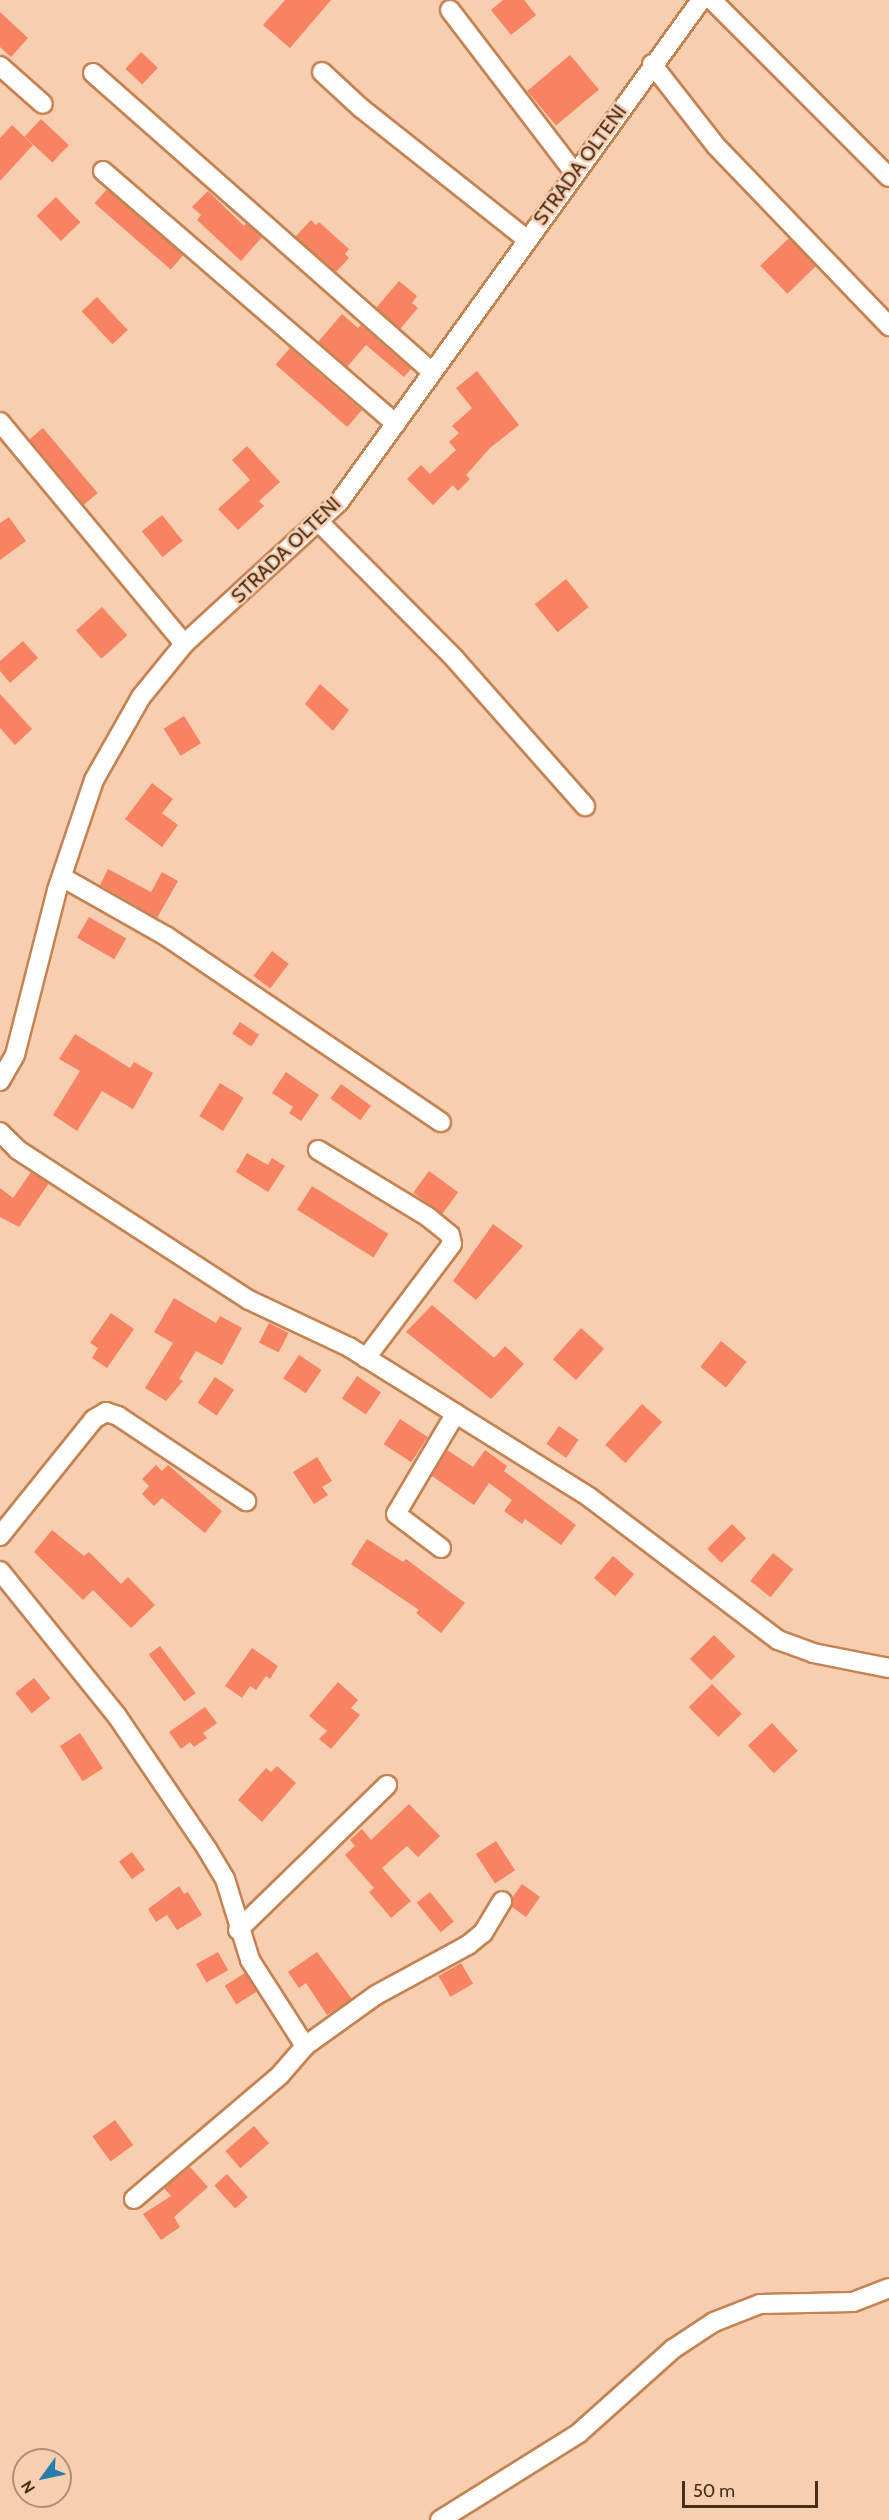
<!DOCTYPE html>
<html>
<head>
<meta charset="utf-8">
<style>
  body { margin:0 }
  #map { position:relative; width:889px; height:2520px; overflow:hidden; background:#f8ceb0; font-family:Cabin,sans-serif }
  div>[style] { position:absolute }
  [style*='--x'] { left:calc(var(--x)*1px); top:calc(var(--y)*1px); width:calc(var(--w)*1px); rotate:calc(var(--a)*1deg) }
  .building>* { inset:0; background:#f78362; transform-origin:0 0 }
  .roads { filter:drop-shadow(2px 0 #c58352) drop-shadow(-2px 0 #c58352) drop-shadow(0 2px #c58352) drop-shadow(0 -2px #c58352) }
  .street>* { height:18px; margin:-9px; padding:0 9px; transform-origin:9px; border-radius:9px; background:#fff }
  span { translate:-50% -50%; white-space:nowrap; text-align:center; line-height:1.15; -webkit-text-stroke:5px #f8ceb0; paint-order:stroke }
  .street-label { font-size:20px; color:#482d18 }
  .north { position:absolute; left:12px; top:2448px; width:60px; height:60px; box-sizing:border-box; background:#f8ceb0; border:2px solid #b28e73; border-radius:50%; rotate:237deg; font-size:16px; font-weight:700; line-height:24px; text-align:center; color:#482d18 }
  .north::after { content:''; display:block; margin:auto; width:21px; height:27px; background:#267ead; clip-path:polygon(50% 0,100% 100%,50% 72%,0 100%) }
  .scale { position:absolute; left:682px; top:2481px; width:136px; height:27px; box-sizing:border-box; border:3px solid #482d18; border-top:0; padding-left:8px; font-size:18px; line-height:21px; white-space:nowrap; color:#482d18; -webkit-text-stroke:4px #f8ceb0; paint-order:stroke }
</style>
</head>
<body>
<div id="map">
  <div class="building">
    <div style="clip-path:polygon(285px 0,331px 0,290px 48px,263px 25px)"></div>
    <div style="clip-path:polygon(503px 0,524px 0,536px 15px,511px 35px,491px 10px)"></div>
    <div style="clip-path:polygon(0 12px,28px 38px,11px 57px,0 47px)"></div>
    <div style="left:141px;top:52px;width:23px;height:23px;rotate:43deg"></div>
    <div style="left:570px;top:55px;width:45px;height:56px;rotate:50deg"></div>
    <div style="left:41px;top:119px;width:38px;height:24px;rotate:43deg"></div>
    <div style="clip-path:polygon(12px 125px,33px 145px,0 181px,0 138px)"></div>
    <div style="left:107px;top:189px;width:101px;height:19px;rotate:41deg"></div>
    <div style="clip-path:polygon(208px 191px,244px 226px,247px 223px,262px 237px,241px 261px,197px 220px,201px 215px,192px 207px)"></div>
    <div style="left:56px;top:197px;width:35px;height:27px;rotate:46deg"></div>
    <div style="clip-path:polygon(311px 220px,316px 225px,319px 222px,349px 249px,345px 254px,349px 258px,336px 272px,295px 237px)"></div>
    <div style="left:789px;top:238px;width:39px;height:40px;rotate:46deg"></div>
    <div style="clip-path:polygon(399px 281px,417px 296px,412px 303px,418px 308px,400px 329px,376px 308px)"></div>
    <div style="left:97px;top:297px;width:45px;height:21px;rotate:47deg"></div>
    <div style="clip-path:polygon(342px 314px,358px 328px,361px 325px,411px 369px,404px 377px,366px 345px,347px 367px,318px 342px)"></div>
    <div style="left:290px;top:348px;width:95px;height:22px;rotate:41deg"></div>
    <div style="clip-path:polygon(477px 371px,519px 425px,490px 448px,466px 475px,470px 479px,458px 491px,453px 485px,433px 505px,407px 479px,421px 465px,430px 474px,456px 450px,449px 442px,459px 433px,452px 426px,472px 408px,456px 388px)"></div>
    <div style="left:43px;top:428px;width:85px;height:18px;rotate:50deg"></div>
    <div style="clip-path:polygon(247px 446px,280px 482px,259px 501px,264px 506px,238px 530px,218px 509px,250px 480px,232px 460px)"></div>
    <div style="left:162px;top:515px;width:33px;height:26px;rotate:51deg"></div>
    <div style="clip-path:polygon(9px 517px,26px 541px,0 560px,0 523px)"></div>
    <div style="left:566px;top:579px;width:36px;height:40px;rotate:51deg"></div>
    <div style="left:102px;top:607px;width:38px;height:35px;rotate:48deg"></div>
    <div style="clip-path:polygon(23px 641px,38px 658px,10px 683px,0 671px,0 661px)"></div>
    <div style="clip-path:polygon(320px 684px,349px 710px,333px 731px,305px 704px)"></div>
    <div style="clip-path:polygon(0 694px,32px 729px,15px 745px,0 728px)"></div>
    <div style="left:184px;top:716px;width:32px;height:24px;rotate:58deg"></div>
    <div style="clip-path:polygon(152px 783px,173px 799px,162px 813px,178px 825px,162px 847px,125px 819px)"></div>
    <div style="clip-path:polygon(108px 869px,151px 892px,162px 872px,178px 881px,157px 918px,100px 885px)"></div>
    <div style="left:89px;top:917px;width:43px;height:24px;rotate:30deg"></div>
    <div style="left:272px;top:951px;width:21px;height:31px;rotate:37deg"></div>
    <div style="left:240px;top:1022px;width:23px;height:14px;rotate:34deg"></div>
    <div style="clip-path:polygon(75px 1034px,130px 1068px,134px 1062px,153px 1073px,133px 1109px,102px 1091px,77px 1131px,53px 1115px,80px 1071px,59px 1059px)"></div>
    <div style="clip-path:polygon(286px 1072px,319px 1095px,301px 1121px,289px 1113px,293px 1107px,272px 1093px)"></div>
    <div style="left:220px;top:1083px;width:28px;height:39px;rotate:32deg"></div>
    <div style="left:341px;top:1084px;width:37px;height:18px;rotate:36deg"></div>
    <div style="clip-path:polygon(247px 1153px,268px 1165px,272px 1158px,285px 1166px,268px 1192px,236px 1172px)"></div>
    <div style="left:429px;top:1171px;width:36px;height:27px;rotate:36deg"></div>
    <div style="clip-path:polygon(31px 1172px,49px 1183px,19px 1227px,0 1217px,0 1188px,13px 1198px)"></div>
    <div style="left:312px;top:1186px;width:90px;height:28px;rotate:32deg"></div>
    <div style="clip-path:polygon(493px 1224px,523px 1246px,476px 1300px,453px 1281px)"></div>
    <div style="clip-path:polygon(174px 1298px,216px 1323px,220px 1316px,242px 1328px,222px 1365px,196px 1351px,179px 1379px,183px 1381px,166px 1401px,145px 1388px,173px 1343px,154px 1332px)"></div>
    <div style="clip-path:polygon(432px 1305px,494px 1358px,505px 1346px,524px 1364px,491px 1399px,406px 1332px)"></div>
    <div style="clip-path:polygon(111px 1313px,134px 1329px,107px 1368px,92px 1358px,98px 1348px,90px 1343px)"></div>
    <div style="left:269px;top:1323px;width:22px;height:22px;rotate:27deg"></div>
    <div style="left:581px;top:1328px;width:31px;height:42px;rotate:42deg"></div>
    <div style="left:721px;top:1341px;width:33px;height:33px;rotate:39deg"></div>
    <div style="left:299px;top:1355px;width:27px;height:28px;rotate:34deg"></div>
    <div style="left:357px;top:1376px;width:29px;height:27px;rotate:34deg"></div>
    <div style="left:215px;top:1377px;width:23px;height:31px;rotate:34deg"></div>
    <div style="left:642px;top:1404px;width:27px;height:55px;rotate:42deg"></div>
    <div style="left:400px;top:1419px;width:33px;height:30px;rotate:33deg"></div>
    <div style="left:559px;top:1426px;width:24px;height:22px;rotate:35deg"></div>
    <div style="clip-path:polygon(447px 1450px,473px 1467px,485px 1450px,507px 1466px,504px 1471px,576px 1525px,561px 1545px,525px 1519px,522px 1524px,504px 1511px,512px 1500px,489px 1483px,474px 1505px,432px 1476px)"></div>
    <div style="clip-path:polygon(317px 1457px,332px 1481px,322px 1487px,328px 1495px,314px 1504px,293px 1472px)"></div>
    <div style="clip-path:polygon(156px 1465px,162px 1471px,168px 1465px,222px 1511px,205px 1533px,162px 1498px,154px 1506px,142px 1494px,149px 1486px,142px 1479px)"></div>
    <div style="left:732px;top:1524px;width:20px;height:35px;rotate:45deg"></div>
    <div style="clip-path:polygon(52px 1530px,84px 1556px,89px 1552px,121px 1584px,128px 1577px,155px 1605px,131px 1628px,93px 1590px,83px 1600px,34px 1552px)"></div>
    <div style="clip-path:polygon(367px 1539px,403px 1562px,406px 1559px,465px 1603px,441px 1633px,416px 1613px,419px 1610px,351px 1564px)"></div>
    <div style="left:773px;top:1553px;width:26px;height:36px;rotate:39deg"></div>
    <div style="left:613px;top:1556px;width:28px;height:29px;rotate:41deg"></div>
    <div style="left:714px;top:1635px;width:30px;height:34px;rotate:45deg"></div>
    <div style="left:160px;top:1646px;width:59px;height:14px;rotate:53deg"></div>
    <div style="clip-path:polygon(252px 1648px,278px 1666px,270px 1679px,266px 1676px,256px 1690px,250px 1686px,242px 1698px,225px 1686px)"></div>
    <div style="left:34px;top:1678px;width:26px;height:24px;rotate:51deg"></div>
    <div style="clip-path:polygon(338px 1682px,358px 1700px,351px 1708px,360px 1715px,331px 1749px,319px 1739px,327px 1731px,309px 1716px)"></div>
    <div style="left:712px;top:1684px;width:42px;height:33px;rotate:45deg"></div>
    <div style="clip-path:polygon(205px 1707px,217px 1723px,203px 1733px,207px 1738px,194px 1747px,190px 1742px,181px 1749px,169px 1732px)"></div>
    <div style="left:772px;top:1723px;width:38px;height:33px;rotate:47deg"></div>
    <div style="left:80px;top:1733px;width:42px;height:24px;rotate:57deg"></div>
    <div style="clip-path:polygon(277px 1766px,296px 1783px,262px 1822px,238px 1800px,266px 1768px,271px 1772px)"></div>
    <div style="clip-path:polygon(409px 1804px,440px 1836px,418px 1857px,407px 1846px,382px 1868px,411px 1901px,391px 1918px,369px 1892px,374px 1888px,345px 1855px,355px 1846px,350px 1840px,362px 1829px,371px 1840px)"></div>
    <div style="left:496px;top:1841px;width:35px;height:24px;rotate:57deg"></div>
    <div style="left:132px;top:1852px;width:22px;height:16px;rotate:54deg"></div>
    <div style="clip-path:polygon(522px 1884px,540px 1897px,526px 1917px,512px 1907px,512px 1898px)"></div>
    <div style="clip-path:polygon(179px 1886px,184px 1894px,188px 1892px,202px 1915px,177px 1930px,167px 1915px,156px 1922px,148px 1909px)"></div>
    <div style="left:430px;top:1892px;width:38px;height:17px;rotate:51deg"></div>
    <div style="left:218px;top:1952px;width:21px;height:25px;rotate:61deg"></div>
    <div style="clip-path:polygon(317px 1952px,352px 1999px,327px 2015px,306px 1983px,299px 1988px,288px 1972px)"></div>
    <div style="left:461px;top:1963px;width:24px;height:26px;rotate:60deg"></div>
    <div style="left:245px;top:1973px;width:22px;height:24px;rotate:58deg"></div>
    <div style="left:115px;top:2120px;width:31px;height:28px;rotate:54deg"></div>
    <div style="left:254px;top:2126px;width:23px;height:38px;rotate:49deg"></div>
    <div style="clip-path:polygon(190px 2167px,208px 2187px,174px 2217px,180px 2227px,161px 2240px,143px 2214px,171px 2196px,164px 2188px)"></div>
    <div style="left:227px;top:2174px;width:31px;height:17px;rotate:48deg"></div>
  </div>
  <div class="roads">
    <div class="street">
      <div style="--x:712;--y:0;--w:250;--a:45"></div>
      <div style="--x:450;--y:10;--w:204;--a:52.6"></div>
      <div style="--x:652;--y:64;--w:104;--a:52"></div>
      <div style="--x:716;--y:146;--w:250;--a:46.1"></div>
      <div style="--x:0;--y:66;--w:57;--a:41.5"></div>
      <div style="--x:322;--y:72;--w:53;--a:42.7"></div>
      <div style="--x:361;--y:108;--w:211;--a:38.4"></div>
      <div style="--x:93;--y:73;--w:452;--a:41.4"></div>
      <div style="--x:103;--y:171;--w:387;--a:40.8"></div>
      <div style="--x:0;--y:422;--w:288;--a:50.3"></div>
      <div style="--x:320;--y:523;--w:190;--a:45.2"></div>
      <div style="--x:454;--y:658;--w:198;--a:48.5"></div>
      <div style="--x:62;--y:877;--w:120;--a:29.6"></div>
      <div style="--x:166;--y:936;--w:332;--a:34.1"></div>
      <div style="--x:0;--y:1081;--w:30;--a:-60"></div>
      <div style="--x:15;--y:1055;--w:170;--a:-75.7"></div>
      <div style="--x:57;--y:890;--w:116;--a:-71.4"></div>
      <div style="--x:94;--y:780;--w:95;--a:-60.5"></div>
      <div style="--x:141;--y:697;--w:68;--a:-50.9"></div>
      <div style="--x:184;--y:644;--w:210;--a:-42.5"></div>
      <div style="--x:339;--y:502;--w:619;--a:-54.2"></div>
      <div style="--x:0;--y:1132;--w:25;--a:45"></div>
      <div style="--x:18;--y:1150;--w:275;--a:33"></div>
      <div style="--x:249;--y:1300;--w:110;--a:25.2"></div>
      <div style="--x:349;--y:1347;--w:283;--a:32"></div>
      <div style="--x:589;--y:1497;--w:237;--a:37.1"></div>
      <div style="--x:778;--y:1640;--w:37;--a:20"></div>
      <div style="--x:813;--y:1653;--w:77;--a:11.2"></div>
      <div style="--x:318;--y:1150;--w:129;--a:31.3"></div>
      <div style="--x:428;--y:1217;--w:28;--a:39"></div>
      <div style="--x:450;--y:1235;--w:9;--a:77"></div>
      <div style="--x:452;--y:1244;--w:143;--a:127"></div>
      <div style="--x:0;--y:1536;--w:150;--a:-51.2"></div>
      <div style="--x:94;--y:1419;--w:14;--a:-30"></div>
      <div style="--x:106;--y:1412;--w:13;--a:18"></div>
      <div style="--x:118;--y:1416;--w:154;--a:33.6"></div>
      <div style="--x:441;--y:1548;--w:56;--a:-142.9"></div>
      <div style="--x:396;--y:1514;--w:117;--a:-59.3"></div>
      <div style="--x:0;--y:1571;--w:186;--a:51.1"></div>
      <div style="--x:117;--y:1716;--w:161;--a:55.9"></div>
      <div style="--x:207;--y:1849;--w:35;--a:59"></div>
      <div style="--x:225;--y:1879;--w:85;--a:72.8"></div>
      <div style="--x:250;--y:1960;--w:102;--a:57.4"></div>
      <div style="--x:238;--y:1930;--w:208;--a:-44.2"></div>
      <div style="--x:134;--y:2199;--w:192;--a:-40.3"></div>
      <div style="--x:280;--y:2075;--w:38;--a:-49"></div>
      <div style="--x:305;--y:2046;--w:87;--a:-35.7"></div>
      <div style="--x:376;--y:1995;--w:105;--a:-28.5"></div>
      <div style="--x:468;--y:1945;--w:19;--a:-39"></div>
      <div style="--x:483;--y:1933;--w:37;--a:-59"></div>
      <div style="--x:440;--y:2520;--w:164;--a:-32"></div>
      <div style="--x:579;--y:2433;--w:126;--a:-41.8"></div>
      <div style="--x:673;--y:2349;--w:49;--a:-33.4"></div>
      <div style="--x:714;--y:2322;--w:49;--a:-21.4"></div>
      <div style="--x:760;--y:2304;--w:93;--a:-1.2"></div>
      <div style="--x:853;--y:2302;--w:39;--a:-21"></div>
    </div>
  </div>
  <div class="street-label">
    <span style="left:580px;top:165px;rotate:-54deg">STRADA OLTENI</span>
    <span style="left:286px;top:550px;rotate:-44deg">STRADA OLTENI</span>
  </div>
  <div class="north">N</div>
  <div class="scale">50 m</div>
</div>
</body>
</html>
